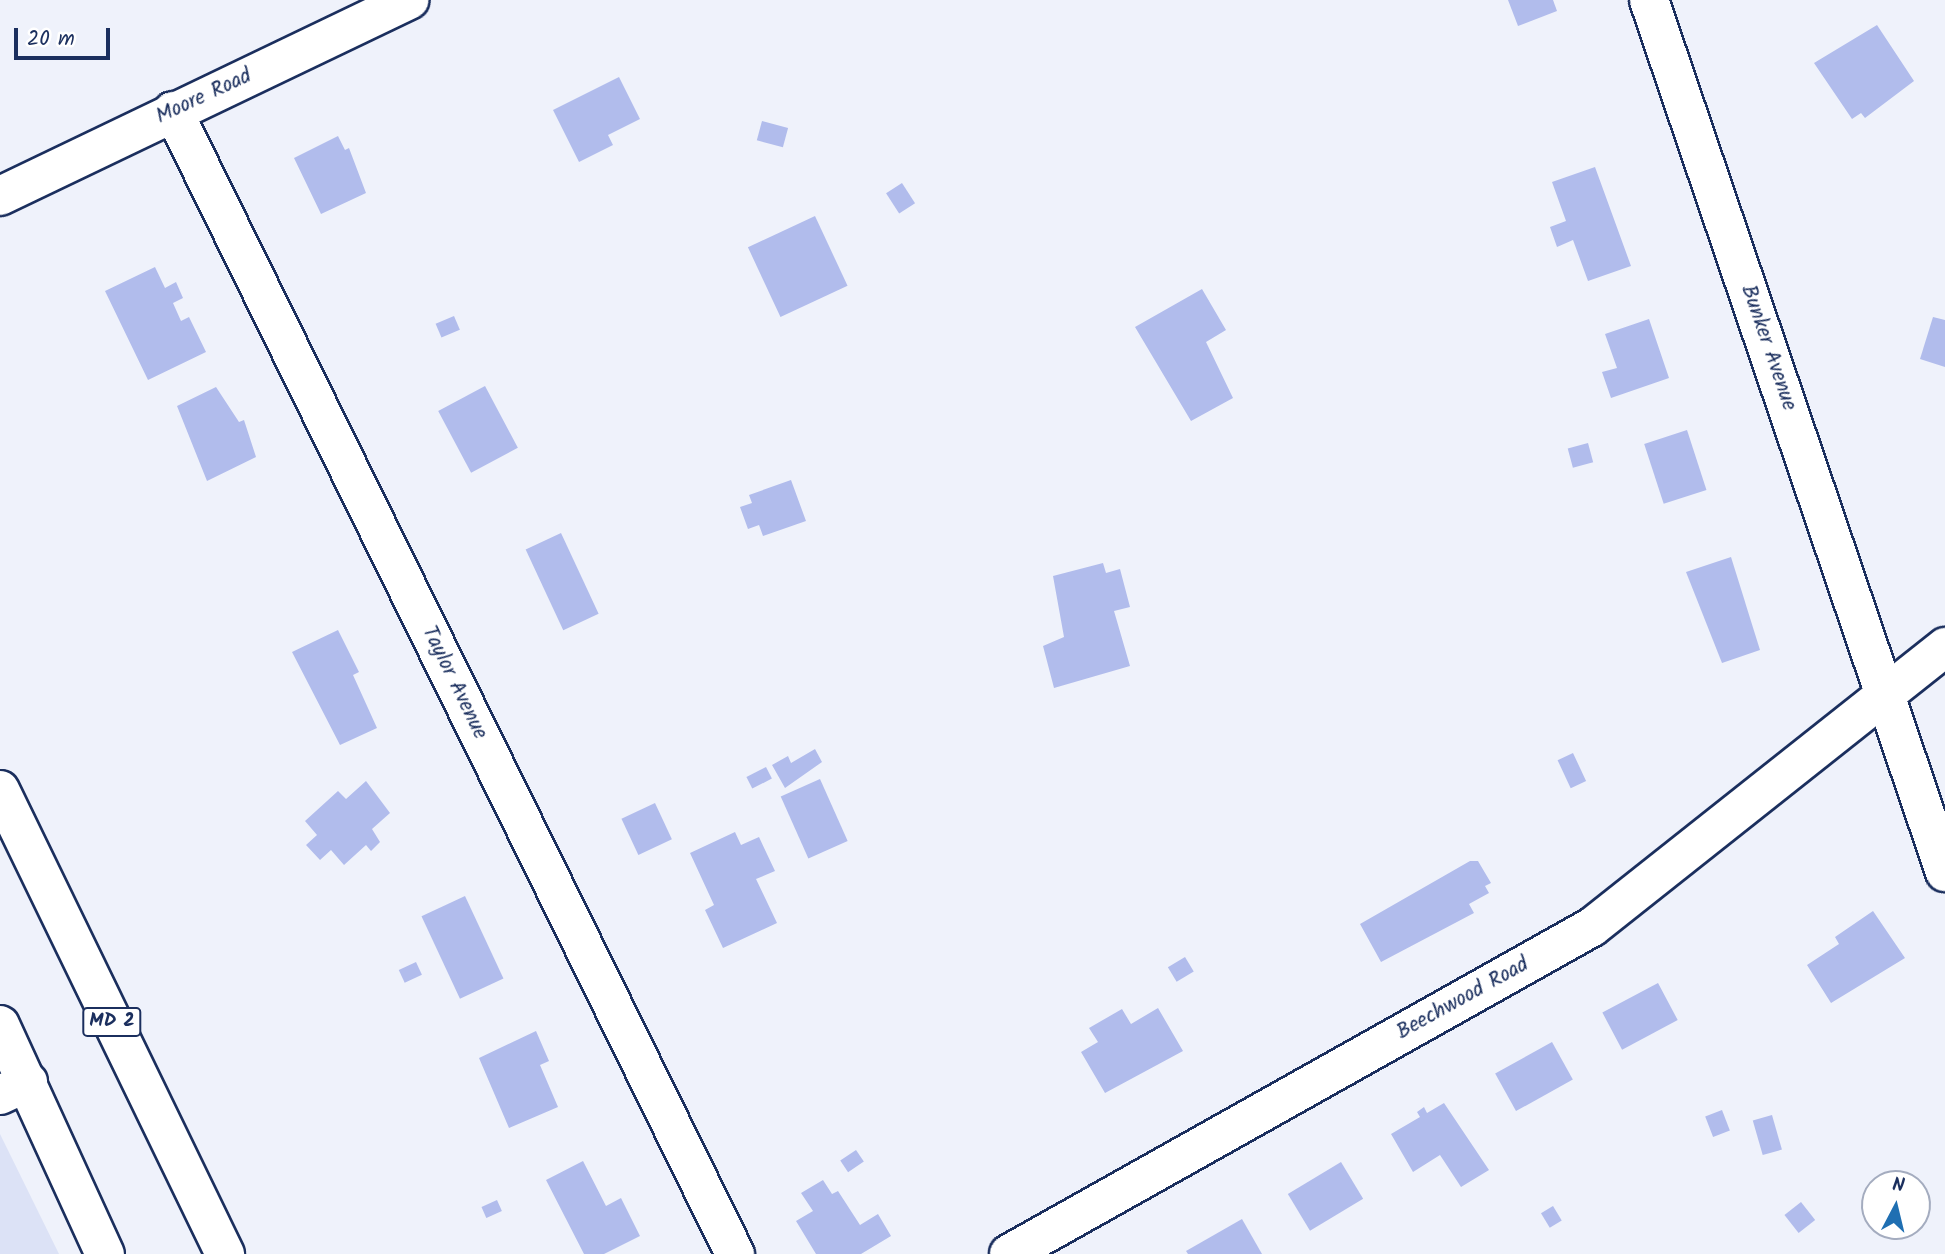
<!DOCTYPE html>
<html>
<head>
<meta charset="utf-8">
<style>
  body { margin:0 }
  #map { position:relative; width:1945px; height:1254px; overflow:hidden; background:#eff2fb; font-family:Kalam,sans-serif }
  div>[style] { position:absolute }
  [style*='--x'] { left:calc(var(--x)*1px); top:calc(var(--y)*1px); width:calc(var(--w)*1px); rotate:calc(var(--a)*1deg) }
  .built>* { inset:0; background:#dce2f6 }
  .building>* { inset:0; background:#b1bcec; transform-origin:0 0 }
  .roads { filter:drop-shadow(2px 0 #1b2f5e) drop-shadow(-2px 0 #1b2f5e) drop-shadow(0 2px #1b2f5e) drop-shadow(0 -2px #1b2f5e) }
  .minor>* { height:38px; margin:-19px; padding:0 19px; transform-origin:19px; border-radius:19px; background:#fff }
  .highway>* { height:38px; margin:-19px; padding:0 19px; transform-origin:19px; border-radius:19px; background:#fff }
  span { translate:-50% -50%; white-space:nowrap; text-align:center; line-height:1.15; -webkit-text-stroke:5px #fff; paint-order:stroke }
  .shield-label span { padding:2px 5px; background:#fff; border:2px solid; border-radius:5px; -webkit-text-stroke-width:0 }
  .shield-label { font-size:19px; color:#1b2f5e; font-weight:700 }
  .street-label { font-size:21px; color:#1b2f5e }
  .north { position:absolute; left:1861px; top:1170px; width:70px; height:70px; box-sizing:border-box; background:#fff; border:2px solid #a4acbf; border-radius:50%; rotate:7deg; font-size:19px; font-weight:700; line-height:28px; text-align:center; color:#1b2f5e }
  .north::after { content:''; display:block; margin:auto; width:24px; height:32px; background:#1f6fb2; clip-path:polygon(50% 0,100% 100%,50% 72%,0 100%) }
  .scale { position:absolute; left:14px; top:28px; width:96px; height:32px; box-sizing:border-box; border:4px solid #1b2f5e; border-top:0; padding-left:9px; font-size:21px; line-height:24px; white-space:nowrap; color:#1b2f5e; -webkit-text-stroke:5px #fff; paint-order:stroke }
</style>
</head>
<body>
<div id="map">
  <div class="built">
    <div style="clip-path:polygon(0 1134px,59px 1254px,0 1254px)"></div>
  </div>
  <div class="building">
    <div style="clip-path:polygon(1508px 0,1553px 0,1557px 11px,1518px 26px)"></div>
    <div style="clip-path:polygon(1877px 25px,1914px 81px,1865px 118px,1861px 113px,1852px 119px,1814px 63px)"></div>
    <div style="clip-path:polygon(619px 77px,640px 119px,608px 135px,613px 145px,579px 162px,553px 110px)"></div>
    <div style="left:762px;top:121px;width:27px;height:20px;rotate:15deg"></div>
    <div style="clip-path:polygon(338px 136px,345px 150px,349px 148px,366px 193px,321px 214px,294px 158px)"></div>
    <div style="clip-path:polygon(1595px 167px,1631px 266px,1588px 281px,1573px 240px,1557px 247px,1550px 227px,1566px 221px,1552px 182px)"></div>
    <div style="left:902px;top:183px;width:24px;height:19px;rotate:57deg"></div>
    <div style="left:815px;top:216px;width:77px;height:74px;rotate:65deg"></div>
    <div style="clip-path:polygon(155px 267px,165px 288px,176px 282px,183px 298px,173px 303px,181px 321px,189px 317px,206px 352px,148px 380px,105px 291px)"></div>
    <div style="clip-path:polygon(1202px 289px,1226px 330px,1206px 342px,1233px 398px,1191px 421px,1135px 327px)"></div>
    <div style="left:454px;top:316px;width:15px;height:20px;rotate:67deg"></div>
    <div style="clip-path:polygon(1933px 317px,1945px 320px,1945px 367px,1920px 359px)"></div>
    <div style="clip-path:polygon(1649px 319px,1669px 378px,1611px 398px,1602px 372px,1617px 368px,1605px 334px)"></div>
    <div style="left:485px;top:386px;width:70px;height:53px;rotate:62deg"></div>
    <div style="clip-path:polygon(216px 387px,239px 422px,244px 420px,256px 457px,207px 481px,177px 406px)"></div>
    <div style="left:1687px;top:430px;width:63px;height:45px;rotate:72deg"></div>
    <div style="left:1588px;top:443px;width:20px;height:21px;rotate:75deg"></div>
    <div style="clip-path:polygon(791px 480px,806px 521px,763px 536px,759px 525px,748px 529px,740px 507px,752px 503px,749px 495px)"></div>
    <div style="left:561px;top:533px;width:89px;height:39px;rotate:65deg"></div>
    <div style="clip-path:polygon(1731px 557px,1760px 650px,1722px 663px,1686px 572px)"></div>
    <div style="clip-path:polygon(1103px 563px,1106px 573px,1120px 569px,1130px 607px,1114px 611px,1130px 666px,1054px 688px,1043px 646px,1064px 637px,1053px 576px)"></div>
    <div style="clip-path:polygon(338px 630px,359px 672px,353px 675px,377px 728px,340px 745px,292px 652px)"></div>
    <div style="clip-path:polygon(815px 749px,822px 762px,785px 788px,772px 765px,788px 756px,791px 763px)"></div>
    <div style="left:1573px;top:753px;width:31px;height:17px;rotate:65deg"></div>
    <div style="left:766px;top:767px;width:13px;height:22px;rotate:63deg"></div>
    <div style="left:820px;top:779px;width:68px;height:43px;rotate:66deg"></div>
    <div style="clip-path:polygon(366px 781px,390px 813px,372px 829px,380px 842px,371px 851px,366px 845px,344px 865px,331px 850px,320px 860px,306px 845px,317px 835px,305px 821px,338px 791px,346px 799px)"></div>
    <div style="left:655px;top:803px;width:40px;height:37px;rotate:65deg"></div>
    <div style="clip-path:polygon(735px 832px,741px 845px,759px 837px,775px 871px,756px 879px,777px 923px,723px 948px,705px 910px,714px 905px,690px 853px)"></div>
    <div style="clip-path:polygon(1470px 861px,1478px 861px,1491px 883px,1485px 886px,1489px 893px,1469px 904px,1474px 913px,1381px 962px,1360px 924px)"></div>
    <div style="left:465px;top:896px;width:91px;height:48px;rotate:65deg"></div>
    <div style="clip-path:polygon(1873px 911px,1905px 958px,1831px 1003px,1807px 965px,1839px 944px,1835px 937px)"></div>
    <div style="left:1185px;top:957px;width:17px;height:20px;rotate:59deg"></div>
    <div style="left:416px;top:962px;width:14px;height:19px;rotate:65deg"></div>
    <div style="left:1658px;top:983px;width:42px;height:63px;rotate:62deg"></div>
    <div style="clip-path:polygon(1158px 1008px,1183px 1051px,1105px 1093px,1081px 1052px,1098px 1042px,1089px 1028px,1122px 1009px,1131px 1024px)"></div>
    <div style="clip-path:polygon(536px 1031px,549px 1061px,540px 1065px,558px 1107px,509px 1128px,479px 1058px)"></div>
    <div style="left:1552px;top:1042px;width:43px;height:65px;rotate:61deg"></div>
    <div style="clip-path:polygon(1444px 1103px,1489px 1170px,1461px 1187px,1440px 1155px,1413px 1172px,1391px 1134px,1420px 1117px,1417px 1112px,1424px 1107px,1427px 1113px)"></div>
    <div style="left:1722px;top:1110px;width:22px;height:18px;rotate:69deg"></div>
    <div style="left:1772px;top:1115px;width:36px;height:20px;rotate:74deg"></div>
    <div style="left:856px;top:1150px;width:14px;height:19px;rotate:56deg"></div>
    <div style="clip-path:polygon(583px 1161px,606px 1206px,621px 1198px,640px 1236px,604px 1254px,584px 1254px,546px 1180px)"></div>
    <div style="left:1341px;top:1162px;width:43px;height:62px;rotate:59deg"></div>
    <div style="clip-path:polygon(823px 1180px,832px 1194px,838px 1191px,860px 1225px,878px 1214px,891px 1236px,861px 1254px,816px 1254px,796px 1221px,813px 1211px,801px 1193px)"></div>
    <div style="left:497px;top:1200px;width:12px;height:17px;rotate:66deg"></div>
    <div style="left:1801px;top:1202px;width:23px;height:21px;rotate:52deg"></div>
    <div style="left:1553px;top:1206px;width:17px;height:14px;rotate:59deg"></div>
    <div style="clip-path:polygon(1242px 1219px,1262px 1254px,1188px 1254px,1186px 1251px)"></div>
  </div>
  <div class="roads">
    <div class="minor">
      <div style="--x:1649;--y:0;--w:921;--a:71.25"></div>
      <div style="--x:173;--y:111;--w:1274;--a:63.82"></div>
      <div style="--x:0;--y:196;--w:454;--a:-25.6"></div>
      <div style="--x:0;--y:1095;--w:31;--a:-25"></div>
      <div style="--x:1009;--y:1254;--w:668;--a:-29.29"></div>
      <div style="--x:1592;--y:927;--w:451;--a:-38.4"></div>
    </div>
    <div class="highway">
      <div style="--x:0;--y:790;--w:516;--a:64.13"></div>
      <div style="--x:0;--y:1025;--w:252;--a:65.4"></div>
    </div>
  </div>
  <div class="shield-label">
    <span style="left:112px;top:1022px">MD 2</span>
  </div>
  <div class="street-label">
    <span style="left:204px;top:97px;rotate:-25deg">Moore Road</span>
    <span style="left:1768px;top:348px;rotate:71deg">Bunker Avenue</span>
    <span style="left:454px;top:683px;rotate:64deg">Taylor Avenue</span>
    <span style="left:1463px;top:999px;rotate:-29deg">Beechwood Road</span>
  </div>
  <div class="north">N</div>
  <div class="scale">20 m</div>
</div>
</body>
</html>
